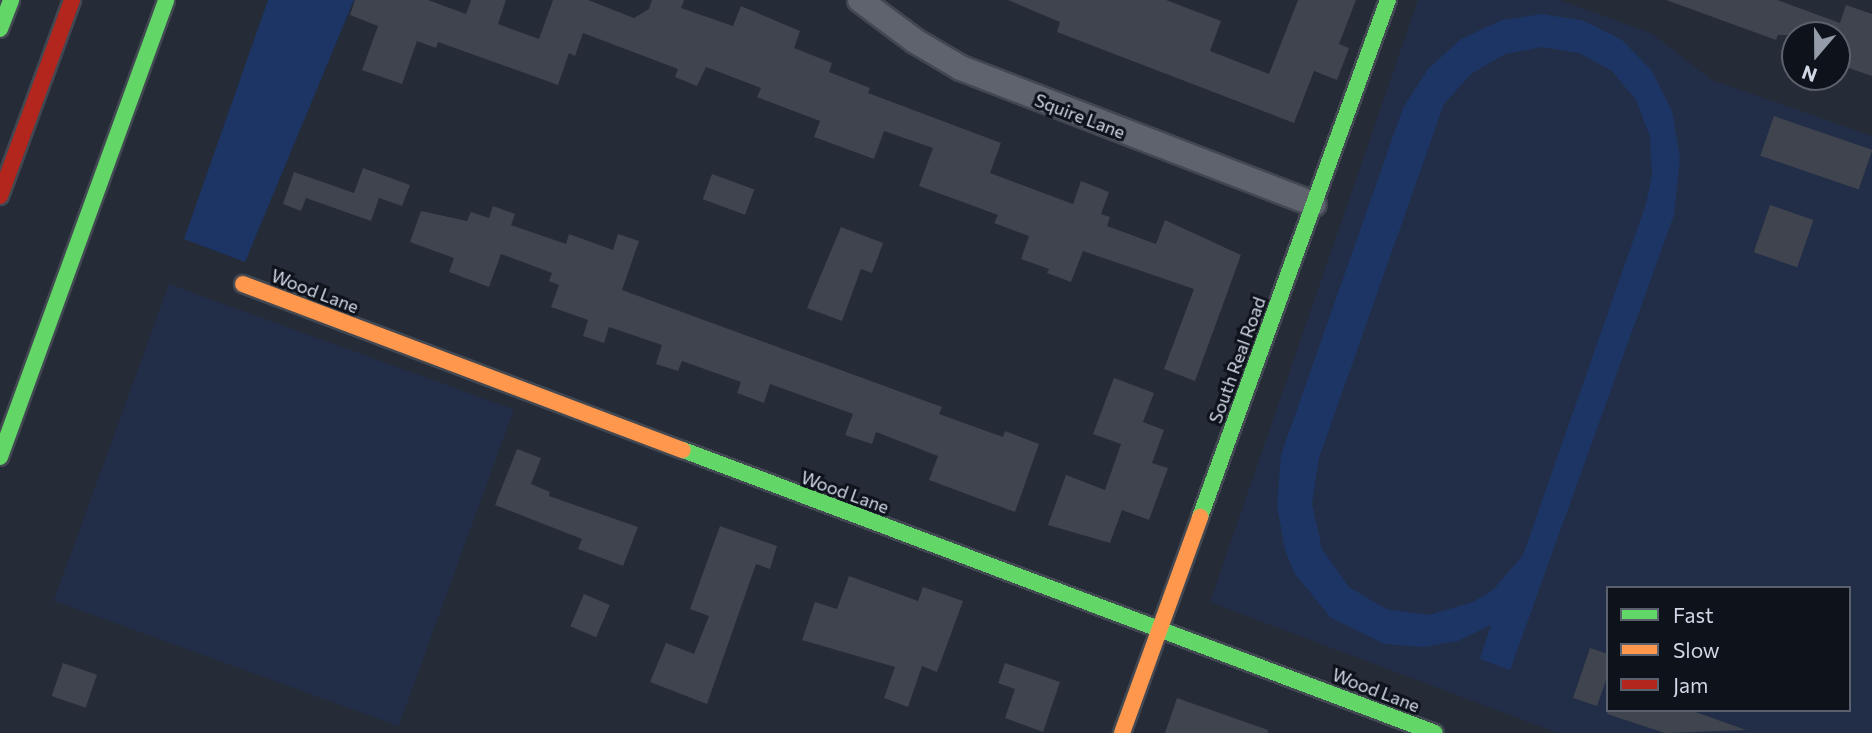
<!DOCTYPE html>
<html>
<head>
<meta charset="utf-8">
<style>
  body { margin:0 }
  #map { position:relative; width:1872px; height:733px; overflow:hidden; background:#252b37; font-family:Commissioner,sans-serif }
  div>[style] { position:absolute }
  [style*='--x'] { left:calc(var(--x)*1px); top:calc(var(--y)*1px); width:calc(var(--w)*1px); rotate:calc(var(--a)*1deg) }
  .built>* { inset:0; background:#222e47; transform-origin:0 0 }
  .green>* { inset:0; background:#1d3564 }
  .building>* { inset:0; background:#3f444e; transform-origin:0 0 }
  .roads { filter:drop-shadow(2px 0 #424851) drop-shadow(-2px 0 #424851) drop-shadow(0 2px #424851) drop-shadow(0 -2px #424851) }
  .street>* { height:24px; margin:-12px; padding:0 12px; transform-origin:12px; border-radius:12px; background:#5e636e }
  .fast>* { height:16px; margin:-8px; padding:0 8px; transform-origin:8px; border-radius:8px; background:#63d668 }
  .slow>* { height:16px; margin:-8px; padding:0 8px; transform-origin:8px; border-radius:8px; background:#ff974d }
  .jam>* { height:16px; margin:-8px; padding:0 8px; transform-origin:8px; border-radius:8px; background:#b3261e }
  span { translate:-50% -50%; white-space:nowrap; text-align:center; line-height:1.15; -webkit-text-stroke:6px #0d121b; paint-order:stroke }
  .street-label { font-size:18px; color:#d0d8e6 }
  .legend { position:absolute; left:1606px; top:586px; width:245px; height:126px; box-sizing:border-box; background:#0d121b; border:2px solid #5b616c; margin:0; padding:9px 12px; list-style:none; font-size:21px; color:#d0d8e6 }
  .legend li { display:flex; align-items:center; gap:14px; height:35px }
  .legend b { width:35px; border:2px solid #5b616c }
  .north { position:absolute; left:1781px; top:21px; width:70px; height:70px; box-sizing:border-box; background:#0d121b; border:2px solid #5b616c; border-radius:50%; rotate:200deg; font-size:19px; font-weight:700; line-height:28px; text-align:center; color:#d0d8e6 }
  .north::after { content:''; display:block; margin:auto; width:24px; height:32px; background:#949ba9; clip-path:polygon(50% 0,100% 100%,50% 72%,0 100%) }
</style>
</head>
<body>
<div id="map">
  <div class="built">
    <div style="clip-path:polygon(evenodd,1418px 0,1559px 0,1651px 33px,1712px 80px,1872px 136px,1872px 733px,1557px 733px,1210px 602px,1418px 0,1608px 588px,1849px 588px,1849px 710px,1608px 710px,1608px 588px)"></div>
    <div style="left:169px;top:284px;width:367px;height:337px;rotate:20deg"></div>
  </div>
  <div class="green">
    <div style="clip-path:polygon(268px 0,354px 0,245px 262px,184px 239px)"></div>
    <div style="clip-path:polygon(evenodd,1542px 14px,1584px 21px,1622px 40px,1652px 71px,1672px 111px,1680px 158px,1674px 215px,1510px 670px,1480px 659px,1491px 625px,1458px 641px,1423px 647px,1385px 644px,1331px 618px,1295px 574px,1285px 550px,1277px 506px,1281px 455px,1403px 108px,1428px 69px,1461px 39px,1502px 20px,1542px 14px,1542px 47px,1579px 53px,1612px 71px,1636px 100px,1650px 137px,1652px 175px,1646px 204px,1523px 555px,1493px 590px,1473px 602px,1429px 615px,1386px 609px,1349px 587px,1322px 549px,1312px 504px,1319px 458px,1444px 104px,1471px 74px,1505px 54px,1542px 47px)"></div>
  </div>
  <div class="building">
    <div style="clip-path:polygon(355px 0,428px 0,466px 14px,471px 0,506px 0,498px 24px,539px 39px,553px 0,588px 0,634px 18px,649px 9px,652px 0,684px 0,681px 8px,733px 26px,741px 6px,800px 31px,794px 48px,832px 63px,829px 72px,870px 88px,868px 93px,1001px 143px,990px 173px,1073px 204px,1081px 181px,1109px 192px,1101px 214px,1110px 217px,1107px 226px,1156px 244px,1165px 220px,1241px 255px,1195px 381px,1164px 369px,1194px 289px,1083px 251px,1071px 282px,1047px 273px,1049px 269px,1021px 259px,1029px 236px,994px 223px,998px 215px,919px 186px,933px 148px,884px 131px,874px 159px,814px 137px,820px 121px,757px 97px,761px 88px,706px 67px,697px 86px,675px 77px,678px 69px,583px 33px,575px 56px,569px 53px,558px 85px,438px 42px,436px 48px,417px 41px,402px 84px,362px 70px,378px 26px,350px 15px)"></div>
    <div style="clip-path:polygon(1008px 0,1166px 0,1221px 21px,1210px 51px,1269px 74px,1298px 0,1356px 0,1339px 44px,1349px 48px,1337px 80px,1314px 71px,1294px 123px,1057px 32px,1060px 22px)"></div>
    <div style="clip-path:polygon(1666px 0,1777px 0,1840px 23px,1846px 5px,1872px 14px,1872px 76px,1837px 64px,1837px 35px,1778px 35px,1776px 40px)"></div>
    <div style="left:1774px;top:116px;width:104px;height:42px;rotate:19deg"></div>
    <div style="clip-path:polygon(363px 168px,410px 185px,402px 206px,379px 198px,371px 221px,306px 198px,301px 211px,283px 204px,294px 172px,354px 193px)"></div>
    <div style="left:712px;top:174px;width:45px;height:27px;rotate:20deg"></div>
    <div style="left:1770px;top:205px;width:46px;height:50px;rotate:19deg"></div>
    <div style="clip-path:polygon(493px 206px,515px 214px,511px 225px,566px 244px,569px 234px,613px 250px,618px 234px,639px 241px,622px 290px,942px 407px,939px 414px,1003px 437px,1005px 431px,1039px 444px,1015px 512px,929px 480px,938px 456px,876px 432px,872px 444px,845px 435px,853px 414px,770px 384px,764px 403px,737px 393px,741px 382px,682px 361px,678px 371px,656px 364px,662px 345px,609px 327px,604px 343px,583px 336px,588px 320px,551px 307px,559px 285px,549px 281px,552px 273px,501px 254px,489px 287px,449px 272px,454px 258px,410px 242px,421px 211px,467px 221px,471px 212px,489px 218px)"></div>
    <div style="clip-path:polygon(841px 227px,883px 243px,872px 273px,861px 269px,842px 321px,807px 308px)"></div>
    <div style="clip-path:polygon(1114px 378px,1154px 393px,1143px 422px,1164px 430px,1152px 463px,1168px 468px,1149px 520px,1122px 510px,1110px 543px,1048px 525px,1066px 475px,1105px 490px,1121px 444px,1093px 434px)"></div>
    <div style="clip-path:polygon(517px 449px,541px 458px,531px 484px,550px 492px,549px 496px,638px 527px,623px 566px,578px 549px,582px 539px,495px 505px)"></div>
    <div style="clip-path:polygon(720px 526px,777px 546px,770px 569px,756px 564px,707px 704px,650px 682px,666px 643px,694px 654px,709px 616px,690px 609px)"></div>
    <div style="clip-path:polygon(849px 576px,918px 601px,923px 587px,963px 601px,937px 672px,922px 666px,908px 707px,884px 698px,895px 667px,802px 640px,815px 602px,837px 609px)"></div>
    <div style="left:584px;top:594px;width:28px;height:35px;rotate:23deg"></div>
    <div style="clip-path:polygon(1590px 648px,1608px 654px,1608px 675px,1597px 706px,1573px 698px)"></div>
    <div style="left:63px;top:663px;width:36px;height:35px;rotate:19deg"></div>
    <div style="clip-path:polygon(1005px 663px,1060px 682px,1043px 732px,1005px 718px,1015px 689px,998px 683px)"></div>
    <div style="clip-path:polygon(1177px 698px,1268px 730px,1268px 733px,1165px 733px)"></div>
    <div style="clip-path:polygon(1608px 710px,1690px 710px,1746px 730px,1665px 733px,1607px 714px)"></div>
  </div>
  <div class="roads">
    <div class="street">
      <div style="--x:860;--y:0;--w:69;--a:36.7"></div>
      <div style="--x:915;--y:41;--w:53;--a:30.4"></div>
      <div style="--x:961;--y:68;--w:378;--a:21.1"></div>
    </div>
    <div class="fast">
      <div style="--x:0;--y:29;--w:31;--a:-69"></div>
      <div style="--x:683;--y:450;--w:803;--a:20.62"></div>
      <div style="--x:0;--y:457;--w:486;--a:-70"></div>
      <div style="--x:1200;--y:517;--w:550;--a:-70.02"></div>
    </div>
    <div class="slow">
      <div style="--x:243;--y:284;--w:470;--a:20.7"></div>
      <div style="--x:1122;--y:733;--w:230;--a:-70.1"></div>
    </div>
    <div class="jam">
      <div style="--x:0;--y:196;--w:209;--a:-69.8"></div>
    </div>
  </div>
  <div class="street-label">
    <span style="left:1080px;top:116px;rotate:21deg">Squire Lane</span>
    <span style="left:315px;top:291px;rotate:21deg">Wood Lane</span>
    <span style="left:1237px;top:360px;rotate:-70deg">South Real Road</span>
    <span style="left:845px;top:492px;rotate:20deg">Wood Lane</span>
    <span style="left:1376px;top:690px;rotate:21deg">Wood Lane</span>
  </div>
  <ul class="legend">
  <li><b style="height:9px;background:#63d668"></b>Fast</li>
  <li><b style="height:9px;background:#ff974d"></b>Slow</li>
  <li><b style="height:9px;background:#b3261e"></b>Jam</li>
  </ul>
  <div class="north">N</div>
</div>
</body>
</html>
